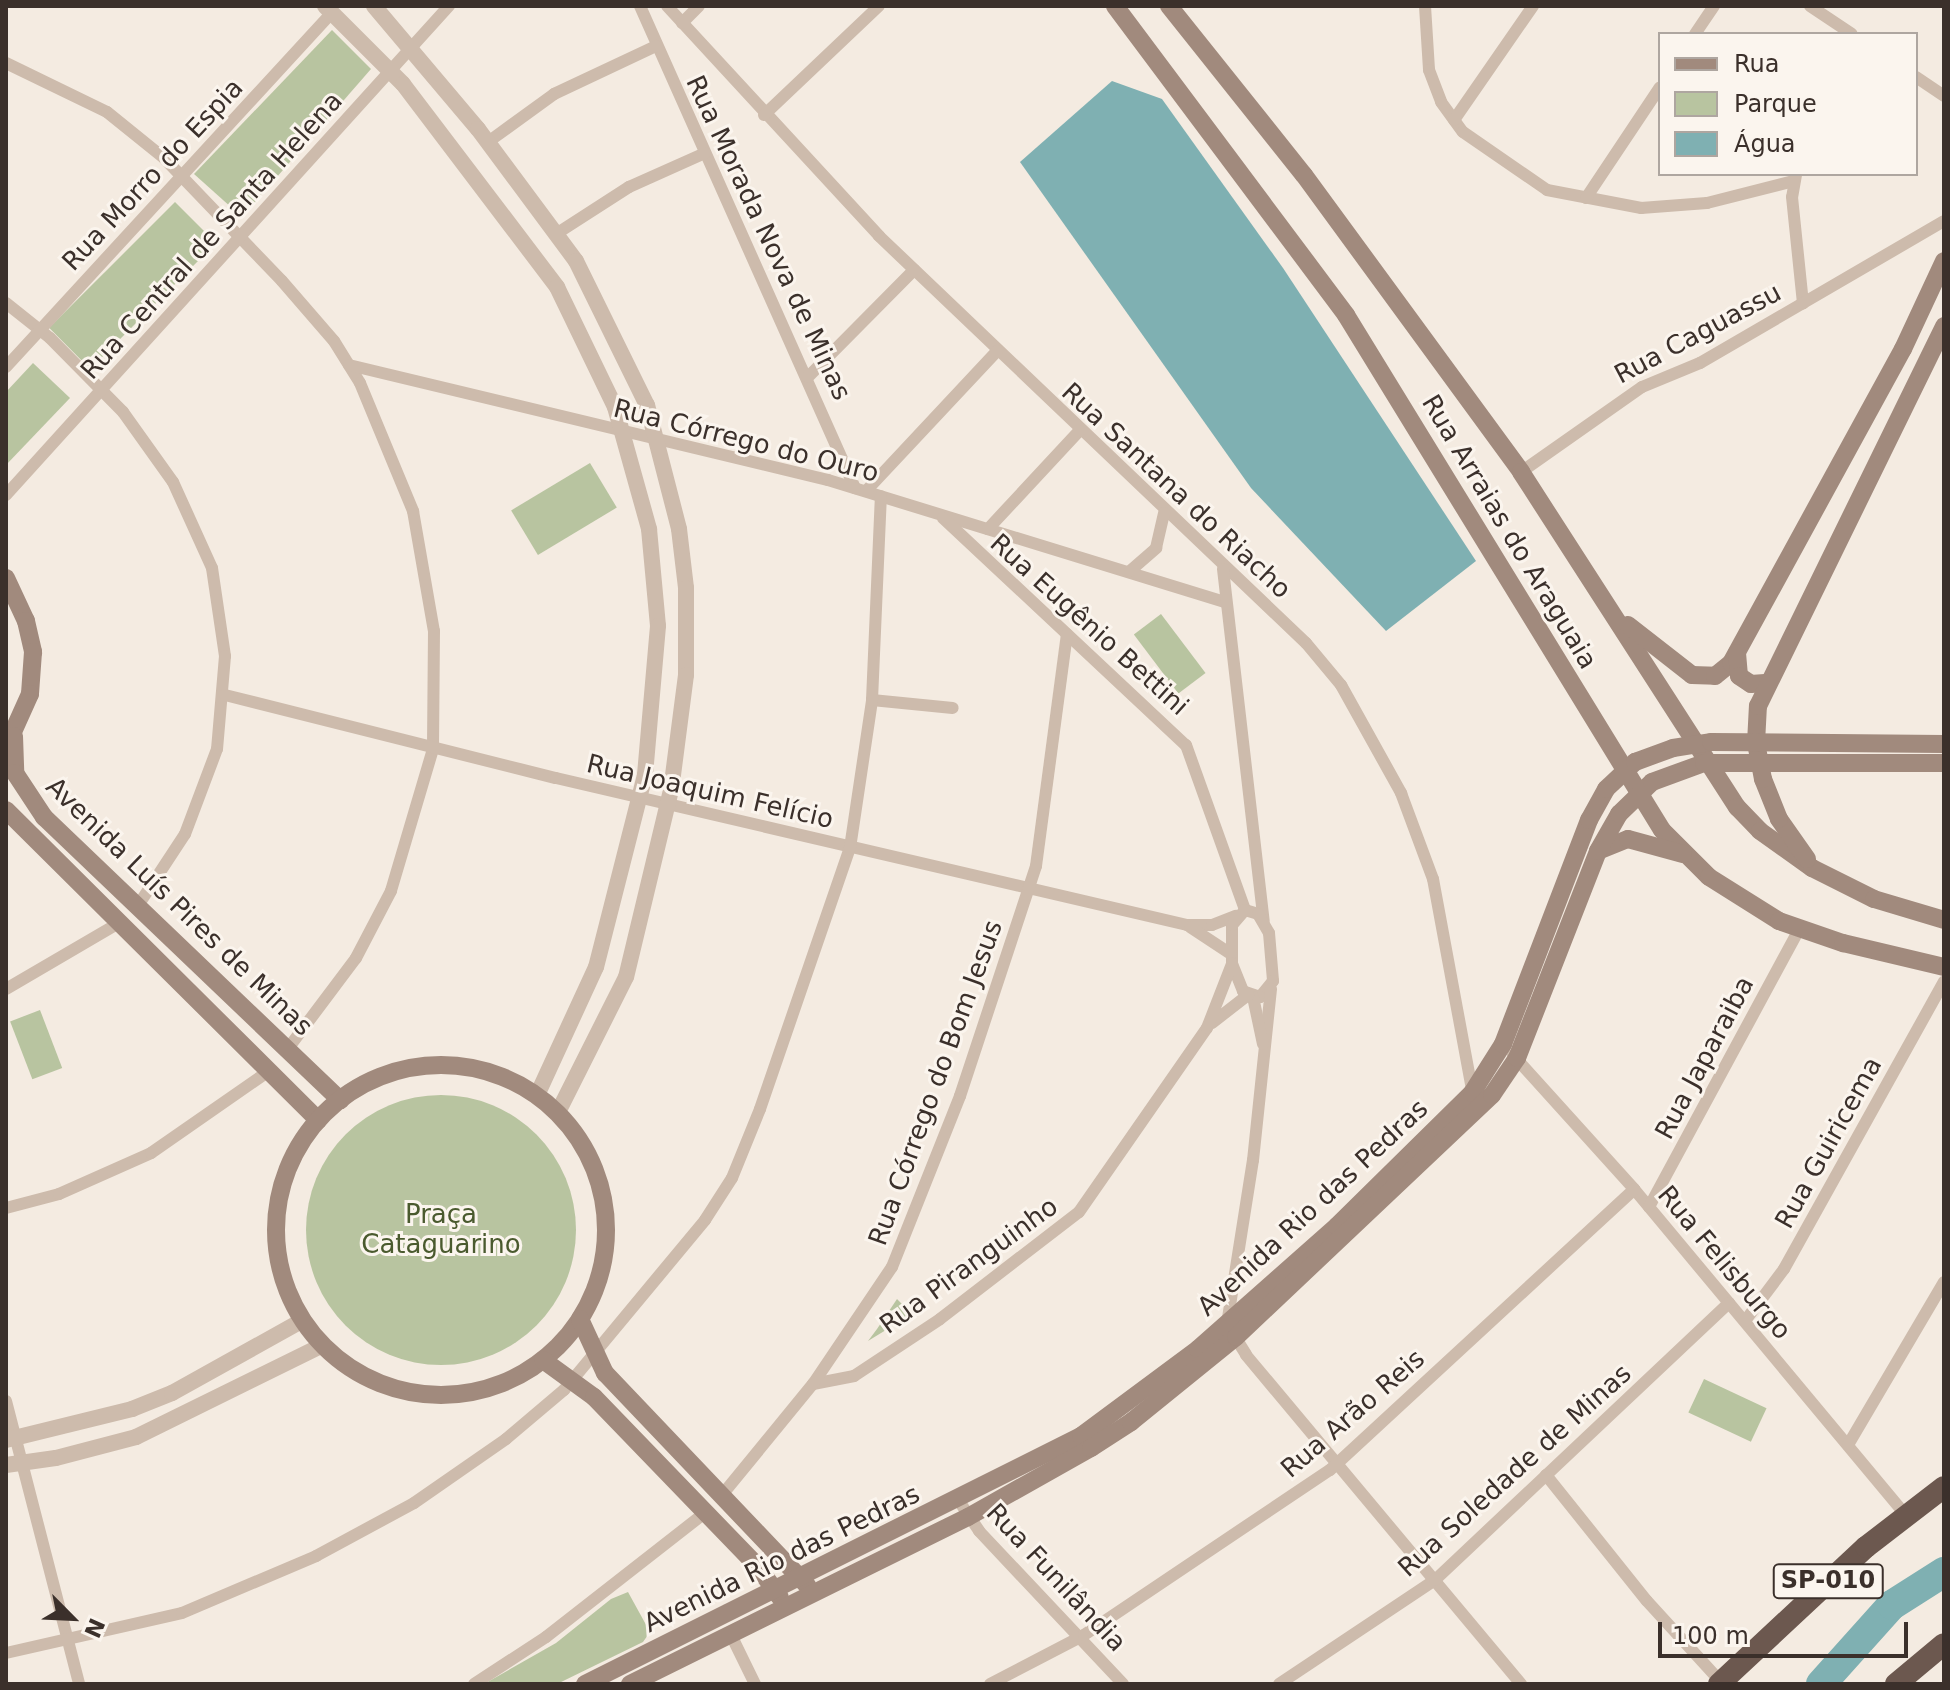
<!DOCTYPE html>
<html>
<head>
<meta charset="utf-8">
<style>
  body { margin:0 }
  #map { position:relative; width:1950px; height:1690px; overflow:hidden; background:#f4ebe1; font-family:"DejaVu Sans",sans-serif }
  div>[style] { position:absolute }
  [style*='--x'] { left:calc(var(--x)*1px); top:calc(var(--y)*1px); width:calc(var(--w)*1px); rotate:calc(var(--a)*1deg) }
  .green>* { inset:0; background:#b8c4a0; transform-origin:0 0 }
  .round { border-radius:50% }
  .water>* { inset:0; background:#7fb0b2 }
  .river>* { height:30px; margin:-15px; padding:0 15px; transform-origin:15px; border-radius:15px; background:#7fb0b2 }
  .minor>* { height:12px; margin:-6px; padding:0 6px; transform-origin:6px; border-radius:6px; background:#cdbbac }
  .tertiary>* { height:16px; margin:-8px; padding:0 8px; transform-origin:8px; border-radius:8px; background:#cdbbac }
  .secondary>* { height:18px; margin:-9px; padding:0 9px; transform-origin:9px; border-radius:9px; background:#a18a7d }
  .secondary>.ring { margin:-9px; padding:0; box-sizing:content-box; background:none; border:18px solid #a18a7d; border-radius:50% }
  .trunk>* { height:22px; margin:-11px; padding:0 11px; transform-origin:11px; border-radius:11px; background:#6c584f }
  span { translate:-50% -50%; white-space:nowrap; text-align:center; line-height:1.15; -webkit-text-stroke:6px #fbf5ee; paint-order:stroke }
  .shield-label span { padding:2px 6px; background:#fbf5ee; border:2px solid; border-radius:6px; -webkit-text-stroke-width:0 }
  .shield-label { font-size:24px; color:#3b302b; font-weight:700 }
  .street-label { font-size:26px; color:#3b302b }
  .park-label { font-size:26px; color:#4a5a2e }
  .frame { position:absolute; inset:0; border:8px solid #3b302b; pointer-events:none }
  .legend { position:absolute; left:1658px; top:32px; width:260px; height:144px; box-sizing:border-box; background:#fbf5ee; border:2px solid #aea6a0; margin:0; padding:10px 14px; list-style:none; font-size:24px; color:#3b302b }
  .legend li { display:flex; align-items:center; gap:16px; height:40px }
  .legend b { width:40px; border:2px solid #aea6a0 }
  .north { position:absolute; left:32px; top:1578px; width:80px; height:80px; -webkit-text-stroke:6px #fbf5ee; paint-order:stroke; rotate:114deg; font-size:22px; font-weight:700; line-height:32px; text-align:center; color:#3b302b }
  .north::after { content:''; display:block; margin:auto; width:28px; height:36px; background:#3b302b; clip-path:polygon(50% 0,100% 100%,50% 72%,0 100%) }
  .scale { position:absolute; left:1658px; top:1622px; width:250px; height:36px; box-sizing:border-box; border:4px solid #3b302b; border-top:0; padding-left:10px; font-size:24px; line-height:28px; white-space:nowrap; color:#3b302b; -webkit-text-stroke:6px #fbf5ee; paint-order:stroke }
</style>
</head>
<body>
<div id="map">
  <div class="green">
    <div style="clip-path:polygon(332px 30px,371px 69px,242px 217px,194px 174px)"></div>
    <div style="left:175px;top:202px;width:58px;height:178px;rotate:45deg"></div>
    <div style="clip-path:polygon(33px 363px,70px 398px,6px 465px,6px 392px)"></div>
    <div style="left:590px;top:463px;width:52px;height:92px;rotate:59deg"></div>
    <div style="left:1161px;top:614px;width:74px;height:34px;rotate:53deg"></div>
    <div style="left:40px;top:1010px;width:62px;height:32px;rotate:69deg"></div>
    <div class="round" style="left:306px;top:1095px;width:270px;height:270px"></div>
    <div style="clip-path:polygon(897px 1299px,912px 1314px,868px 1341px,877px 1329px)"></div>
    <div style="left:1704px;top:1379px;width:69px;height:37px;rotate:25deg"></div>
    <div style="clip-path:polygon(628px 1592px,650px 1632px,643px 1642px,557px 1684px,484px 1684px,556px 1643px,611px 1599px)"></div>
  </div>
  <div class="water">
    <div style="clip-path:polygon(1112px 81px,1162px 99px,1283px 268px,1476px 561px,1386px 631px,1251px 488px,1020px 162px)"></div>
  </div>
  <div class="river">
    <div style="--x:1821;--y:1684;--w:106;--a:-48.1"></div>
    <div style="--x:1892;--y:1605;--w:62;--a:-32.4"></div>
  </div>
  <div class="minor">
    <div style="--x:640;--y:6;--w:528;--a:65.96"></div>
    <div style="--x:667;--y:6;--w:313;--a:47.3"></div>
    <div style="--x:879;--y:236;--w:590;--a:43.63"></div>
    <div style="--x:1306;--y:643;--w:55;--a:50.2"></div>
    <div style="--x:1341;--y:685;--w:124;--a:60.9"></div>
    <div style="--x:1401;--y:793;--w:92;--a:69.6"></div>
    <div style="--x:1433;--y:879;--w:220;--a:79.5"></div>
    <div style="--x:1425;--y:6;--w:64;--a:86.4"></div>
    <div style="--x:1429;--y:70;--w:34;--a:69"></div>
    <div style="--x:1441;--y:102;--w:37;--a:54"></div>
    <div style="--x:1463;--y:132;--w:102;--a:34.6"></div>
    <div style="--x:1547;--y:190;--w:96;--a:10.8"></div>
    <div style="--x:1641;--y:208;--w:66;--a:-4.3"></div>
    <div style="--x:1707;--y:203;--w:90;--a:-14.2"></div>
    <div style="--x:1810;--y:6;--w:50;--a:33.7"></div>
    <div style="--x:682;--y:23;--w:24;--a:-45"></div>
    <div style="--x:1695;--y:34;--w:34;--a:-56"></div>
    <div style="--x:6;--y:63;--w:112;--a:25.9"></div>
    <div style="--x:107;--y:112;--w:73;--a:38.9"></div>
    <div style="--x:164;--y:158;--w:170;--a:46.2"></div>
    <div style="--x:282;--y:281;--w:79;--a:49.1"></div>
    <div style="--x:334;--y:341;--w:49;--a:58.2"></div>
    <div style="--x:360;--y:383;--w:139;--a:67.5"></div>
    <div style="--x:413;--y:511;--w:122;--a:80.1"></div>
    <div style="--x:434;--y:631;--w:118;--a:90.5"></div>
    <div style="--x:433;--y:749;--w:148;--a:106.5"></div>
    <div style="--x:391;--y:891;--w:76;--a:117.6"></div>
    <div style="--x:356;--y:958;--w:115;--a:126.9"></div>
    <div style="--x:1916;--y:77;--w:34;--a:34"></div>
    <div style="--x:764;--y:115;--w:158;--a:-43.5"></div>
    <div style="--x:1454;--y:120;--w:139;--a:-55.3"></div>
    <div style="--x:488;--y:142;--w:82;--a:-36"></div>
    <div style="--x:554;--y:94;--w:113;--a:-25.2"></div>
    <div style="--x:1796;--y:175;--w:22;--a:100"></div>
    <div style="--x:1792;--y:197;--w:107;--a:84.1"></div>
    <div style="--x:1586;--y:198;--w:133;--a:-56.3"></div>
    <div style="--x:556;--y:234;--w:87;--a:-32.8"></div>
    <div style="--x:629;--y:187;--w:83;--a:-24.1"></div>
    <div style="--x:6;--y:303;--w:56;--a:38.5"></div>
    <div style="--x:50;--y:338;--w:104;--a:45.4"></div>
    <div style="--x:123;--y:412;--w:86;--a:54.5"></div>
    <div style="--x:173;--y:482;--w:94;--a:65.6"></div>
    <div style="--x:212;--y:568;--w:89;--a:81.6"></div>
    <div style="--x:225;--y:656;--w:93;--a:94.9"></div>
    <div style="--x:217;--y:749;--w:91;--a:110.6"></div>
    <div style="--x:185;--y:834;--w:84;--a:123.3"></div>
    <div style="--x:349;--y:365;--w:493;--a:13.5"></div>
    <div style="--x:828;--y:480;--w:415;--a:17.1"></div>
    <div style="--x:6;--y:367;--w:482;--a:-47.4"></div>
    <div style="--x:808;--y:377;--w:151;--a:-45.3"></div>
    <div style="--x:1521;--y:472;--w:148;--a:-35.1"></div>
    <div style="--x:1642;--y:387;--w:63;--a:-22.5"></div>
    <div style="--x:1700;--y:363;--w:282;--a:-30.2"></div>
    <div style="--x:866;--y:491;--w:192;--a:-46.9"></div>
    <div style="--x:6;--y:495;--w:660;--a:-47.83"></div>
    <div style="--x:943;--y:518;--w:333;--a:43.1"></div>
    <div style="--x:1186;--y:745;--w:175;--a:70.3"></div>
    <div style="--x:988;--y:529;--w:134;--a:-47.1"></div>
    <div style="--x:1223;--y:569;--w:354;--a:83.4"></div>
    <div style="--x:1130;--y:571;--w:35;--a:-41"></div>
    <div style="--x:1156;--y:548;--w:36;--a:-77"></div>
    <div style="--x:225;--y:695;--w:341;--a:14.1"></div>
    <div style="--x:556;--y:778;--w:648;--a:13.11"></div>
    <div style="--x:1187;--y:925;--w:25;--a:0"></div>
    <div style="--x:1212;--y:925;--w:26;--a:-21"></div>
    <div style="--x:872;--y:700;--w:81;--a:5.6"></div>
    <div style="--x:1245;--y:910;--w:14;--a:17"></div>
    <div style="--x:1258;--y:914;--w:22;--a:60"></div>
    <div style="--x:1269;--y:933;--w:48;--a:85.2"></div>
    <div style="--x:1273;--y:981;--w:21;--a:129"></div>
    <div style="--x:1260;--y:997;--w:18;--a:-161"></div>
    <div style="--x:1243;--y:991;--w:29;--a:-112"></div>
    <div style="--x:1232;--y:964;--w:39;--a:-90"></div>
    <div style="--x:1232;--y:925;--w:20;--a:-49"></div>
    <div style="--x:1190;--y:927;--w:49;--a:33.4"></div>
    <div style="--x:6;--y:989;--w:131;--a:-30.3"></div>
    <div style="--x:1271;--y:989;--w:172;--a:96"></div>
    <div style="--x:1253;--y:1160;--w:166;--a:99"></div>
    <div style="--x:1227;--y:1324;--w:36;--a:58"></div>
    <div style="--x:1246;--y:1355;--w:429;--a:50.1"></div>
    <div style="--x:1253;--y:997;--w:48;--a:78"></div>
    <div style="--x:1212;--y:1023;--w:46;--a:-37.9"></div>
    <div style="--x:1513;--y:1055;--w:181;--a:47.9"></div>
    <div style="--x:1634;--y:1189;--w:425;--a:50.2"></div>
    <div style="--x:1649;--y:1207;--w:315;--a:-61.6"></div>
    <div style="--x:6;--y:1208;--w:55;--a:-14.8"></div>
    <div style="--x:59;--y:1194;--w:101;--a:-24"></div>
    <div style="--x:151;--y:1153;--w:144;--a:-34.8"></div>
    <div style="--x:1745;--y:1321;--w:65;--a:-53.1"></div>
    <div style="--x:1784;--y:1269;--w:329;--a:-60.9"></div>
    <div style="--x:813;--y:1384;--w:42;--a:-11"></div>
    <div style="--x:854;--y:1376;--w:103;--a:-33.5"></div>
    <div style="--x:940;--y:1319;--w:175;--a:-37.6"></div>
    <div style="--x:1079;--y:1212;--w:224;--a:-55.2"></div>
    <div style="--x:1207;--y:1028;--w:69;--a:-68.7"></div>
    <div style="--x:6;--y:1401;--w:292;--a:75.5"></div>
    <div style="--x:1848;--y:1445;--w:189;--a:-59.5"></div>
    <div style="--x:1546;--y:1475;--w:161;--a:51.3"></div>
    <div style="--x:1647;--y:1601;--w:110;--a:47.6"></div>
    <div style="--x:722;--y:1495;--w:144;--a:-50.7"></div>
    <div style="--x:813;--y:1384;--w:141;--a:-56"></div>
    <div style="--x:892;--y:1267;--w:184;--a:-68.3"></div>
    <div style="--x:960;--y:1096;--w:242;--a:-71.7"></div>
    <div style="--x:1036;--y:866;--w:234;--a:-82.4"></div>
    <div style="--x:959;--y:1501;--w:36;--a:56"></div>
    <div style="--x:979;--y:1531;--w:210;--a:46.7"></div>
    <div style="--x:731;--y:1635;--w:55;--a:63.9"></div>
    <div style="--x:6;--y:1653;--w:180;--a:-12.8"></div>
    <div style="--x:182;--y:1613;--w:146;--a:-23"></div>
    <div style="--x:316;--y:1556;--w:111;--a:-28.4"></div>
    <div style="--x:414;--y:1503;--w:112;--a:-34.8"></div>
    <div style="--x:506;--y:1439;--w:76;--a:-40.2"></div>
    <div style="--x:564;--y:1390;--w:221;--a:-50.3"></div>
    <div style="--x:705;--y:1220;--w:50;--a:-57.3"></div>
    <div style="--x:732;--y:1178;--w:74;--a:-67.9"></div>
    <div style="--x:760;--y:1109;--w:276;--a:-71"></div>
    <div style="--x:850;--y:848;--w:150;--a:-81.5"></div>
    <div style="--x:872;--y:700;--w:204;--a:-87.5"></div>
    <div style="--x:474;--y:1684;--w:86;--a:-33.1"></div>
    <div style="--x:546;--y:1637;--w:203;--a:-38"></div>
    <div style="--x:990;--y:1684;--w:106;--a:-27.5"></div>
    <div style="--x:1084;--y:1635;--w:296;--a:-33.9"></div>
    <div style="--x:1330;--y:1470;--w:414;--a:-42.7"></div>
    <div style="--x:1279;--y:1684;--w:187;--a:-33.7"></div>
    <div style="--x:1435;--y:1580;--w:404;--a:-43.3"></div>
  </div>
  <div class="tertiary">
    <div style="--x:325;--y:6;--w:110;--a:45"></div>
    <div style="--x:403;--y:84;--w:255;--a:52.8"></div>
    <div style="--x:557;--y:287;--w:133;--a:64.2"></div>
    <div style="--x:615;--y:407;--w:127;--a:74.4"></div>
    <div style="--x:649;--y:529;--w:97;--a:84.7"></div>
    <div style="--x:658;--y:626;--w:150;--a:95"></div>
    <div style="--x:645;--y:775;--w:198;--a:104.3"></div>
    <div style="--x:596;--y:967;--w:141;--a:114.7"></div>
    <div style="--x:374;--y:6;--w:161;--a:49.8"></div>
    <div style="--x:478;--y:129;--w:164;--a:53.4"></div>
    <div style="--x:576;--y:261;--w:161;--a:63.8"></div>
    <div style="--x:647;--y:405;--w:128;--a:75.5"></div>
    <div style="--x:679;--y:529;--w:59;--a:83.2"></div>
    <div style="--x:686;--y:588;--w:87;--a:90"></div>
    <div style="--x:686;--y:675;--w:116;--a:97.4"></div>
    <div style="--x:671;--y:790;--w:192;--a:103.5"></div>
    <div style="--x:626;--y:977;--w:151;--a:116.7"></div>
    <div style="--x:6;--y:1440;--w:130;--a:-13.8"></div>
    <div style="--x:132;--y:1409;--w:43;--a:-21.8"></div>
    <div style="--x:172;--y:1393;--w:150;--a:-29.1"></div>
    <div style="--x:6;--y:1465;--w:50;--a:-8"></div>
    <div style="--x:56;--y:1458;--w:83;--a:-14.7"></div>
    <div style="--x:136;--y:1437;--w:208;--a:-26.2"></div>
  </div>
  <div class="secondary">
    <div style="--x:1115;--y:6;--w:386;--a:53.2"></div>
    <div style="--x:1346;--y:315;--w:604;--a:58.47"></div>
    <div style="--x:1662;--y:830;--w:66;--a:45"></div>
    <div style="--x:1709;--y:877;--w:83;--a:32.2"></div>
    <div style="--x:1779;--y:921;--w:68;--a:19"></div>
    <div style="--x:1843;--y:943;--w:104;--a:13.4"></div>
    <div style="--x:1169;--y:6;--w:216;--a:51.4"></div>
    <div style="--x:1304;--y:175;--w:368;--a:53.8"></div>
    <div style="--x:1521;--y:472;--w:399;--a:57.2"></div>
    <div style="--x:1737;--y:807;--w:33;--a:46"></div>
    <div style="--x:1760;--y:831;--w:64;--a:35.4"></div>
    <div style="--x:1812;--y:868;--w:69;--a:26.6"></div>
    <div style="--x:1874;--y:899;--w:73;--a:16.7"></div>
    <div style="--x:6;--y:578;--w:47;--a:65.1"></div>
    <div style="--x:26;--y:621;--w:32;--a:77"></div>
    <div style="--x:33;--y:652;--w:42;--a:94.1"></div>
    <div style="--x:30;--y:694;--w:54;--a:114.2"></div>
    <div style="--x:1628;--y:625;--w:81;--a:38"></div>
    <div style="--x:1692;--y:675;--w:23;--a:2"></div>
    <div style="--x:1715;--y:676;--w:21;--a:-39"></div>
    <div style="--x:1731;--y:663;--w:358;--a:-61.3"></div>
    <div style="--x:1903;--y:349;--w:97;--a:-65"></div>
    <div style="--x:1737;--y:653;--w:23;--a:85"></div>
    <div style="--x:1739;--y:676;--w:14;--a:34"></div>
    <div style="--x:1751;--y:684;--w:14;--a:-4"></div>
    <div style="--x:14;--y:736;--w:37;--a:88"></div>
    <div style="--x:15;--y:773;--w:53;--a:56.6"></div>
    <div style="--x:44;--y:817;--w:410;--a:43.7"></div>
    <div style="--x:6;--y:810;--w:440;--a:44.8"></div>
    <div style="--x:1598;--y:851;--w:32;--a:-22"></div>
    <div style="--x:1628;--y:839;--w:57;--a:15.3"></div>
    <div style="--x:1807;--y:859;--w:49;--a:-125"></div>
    <div style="--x:1779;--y:819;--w:43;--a:-111.8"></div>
    <div style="--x:1763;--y:779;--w:37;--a:-101"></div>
    <div style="--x:1756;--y:743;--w:37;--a:-87"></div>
    <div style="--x:1758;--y:706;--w:423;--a:-63.9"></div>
    <div class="ring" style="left:276px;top:1065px;width:312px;height:312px"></div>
    <div style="--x:580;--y:1319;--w:60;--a:65.2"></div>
    <div style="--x:605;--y:1373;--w:293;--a:46.4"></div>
    <div style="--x:543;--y:1360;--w:63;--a:36"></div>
    <div style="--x:594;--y:1397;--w:236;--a:46"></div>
    <div style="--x:758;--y:1567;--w:37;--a:54"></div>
    <div style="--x:585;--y:1684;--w:555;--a:-26.57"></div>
    <div style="--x:1081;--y:1436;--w:146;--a:-36.6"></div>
    <div style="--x:1198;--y:1349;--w:186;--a:-41.5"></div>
    <div style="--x:1337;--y:1226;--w:190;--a:-44.6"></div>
    <div style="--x:1472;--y:1093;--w:58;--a:-57.7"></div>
    <div style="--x:1503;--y:1044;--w:240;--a:-69"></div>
    <div style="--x:1589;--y:820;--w:35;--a:-61"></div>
    <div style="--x:1606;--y:789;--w:40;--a:-43"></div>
    <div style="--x:1635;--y:762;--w:40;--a:-20.2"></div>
    <div style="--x:1673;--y:748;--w:38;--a:-9"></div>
    <div style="--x:1711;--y:742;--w:233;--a:0.5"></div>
    <div style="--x:630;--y:1684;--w:377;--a:-26.3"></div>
    <div style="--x:968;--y:1517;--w:141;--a:-29.3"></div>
    <div style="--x:1091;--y:1448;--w:48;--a:-33"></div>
    <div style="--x:1131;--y:1422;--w:135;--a:-39"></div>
    <div style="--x:1236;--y:1337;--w:352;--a:-43.4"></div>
    <div style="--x:1492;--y:1095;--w:45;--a:-56"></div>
    <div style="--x:1517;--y:1058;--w:222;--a:-68.6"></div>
    <div style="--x:1598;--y:851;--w:43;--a:-60.4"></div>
    <div style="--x:1619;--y:814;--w:46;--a:-44.1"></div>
    <div style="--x:1652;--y:782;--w:55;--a:-20.1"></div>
    <div style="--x:1704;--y:763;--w:240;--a:0"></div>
  </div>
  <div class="trunk">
    <div style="--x:1719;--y:1684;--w:201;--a:-43"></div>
    <div style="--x:1866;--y:1547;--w:98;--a:-37.6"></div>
    <div style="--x:1896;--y:1684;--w:62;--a:-39.8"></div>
  </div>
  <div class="shield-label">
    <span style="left:1828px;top:1581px">SP-010</span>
  </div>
  <div class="street-label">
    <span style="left:153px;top:175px;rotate:-47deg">Rua Morro do Espia</span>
    <span style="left:212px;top:236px;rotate:-48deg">Rua Central de Santa Helena</span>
    <span style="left:768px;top:238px;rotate:65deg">Rua Morada Nova de Minas</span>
    <span style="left:1698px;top:334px;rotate:-28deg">Rua Caguassu</span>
    <span style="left:746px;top:441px;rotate:14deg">Rua Córrego do Ouro</span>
    <span style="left:1176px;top:491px;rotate:43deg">Rua Santana do Riacho</span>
    <span style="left:1509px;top:532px;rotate:59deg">Rua Arraias do Araguaia</span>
    <span style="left:1089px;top:625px;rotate:42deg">Rua Eugênio Bettini</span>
    <span style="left:710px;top:792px;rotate:13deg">Rua Joaquim Felício</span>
    <span style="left:179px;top:907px;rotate:44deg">Avenida Luís Pires de Minas</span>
    <span style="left:1705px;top:1058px;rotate:-62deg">Rua Japaraiba</span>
    <span style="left:936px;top:1083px;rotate:-70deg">Rua Córrego do Bom Jesus</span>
    <span style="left:1829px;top:1143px;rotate:-61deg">Rua Guiricema</span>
    <span style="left:1313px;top:1208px;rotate:-43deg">Avenida Rio das Pedras</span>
    <span style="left:1724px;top:1263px;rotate:50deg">Rua Felisburgo</span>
    <span style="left:969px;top:1266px;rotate:-36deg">Rua Piranguinho</span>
    <span style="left:1353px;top:1414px;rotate:-41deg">Rua Arão Reis</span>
    <span style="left:1515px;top:1471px;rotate:-42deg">Rua Soledade de Minas</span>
    <span style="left:782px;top:1559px;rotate:-26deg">Avenida Rio das Pedras</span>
    <span style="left:1056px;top:1578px;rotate:47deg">Rua Funilândia</span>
  </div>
  <div class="park-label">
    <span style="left:441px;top:1230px">Praça<br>Cataguarino</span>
  </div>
  <div class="frame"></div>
  <ul class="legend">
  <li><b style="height:10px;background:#a18a7d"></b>Rua</li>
  <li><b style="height:22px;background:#b8c4a0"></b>Parque</li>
  <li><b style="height:22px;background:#7fb0b2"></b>Água</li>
  </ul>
  <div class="north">N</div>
  <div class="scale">100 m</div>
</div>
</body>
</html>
